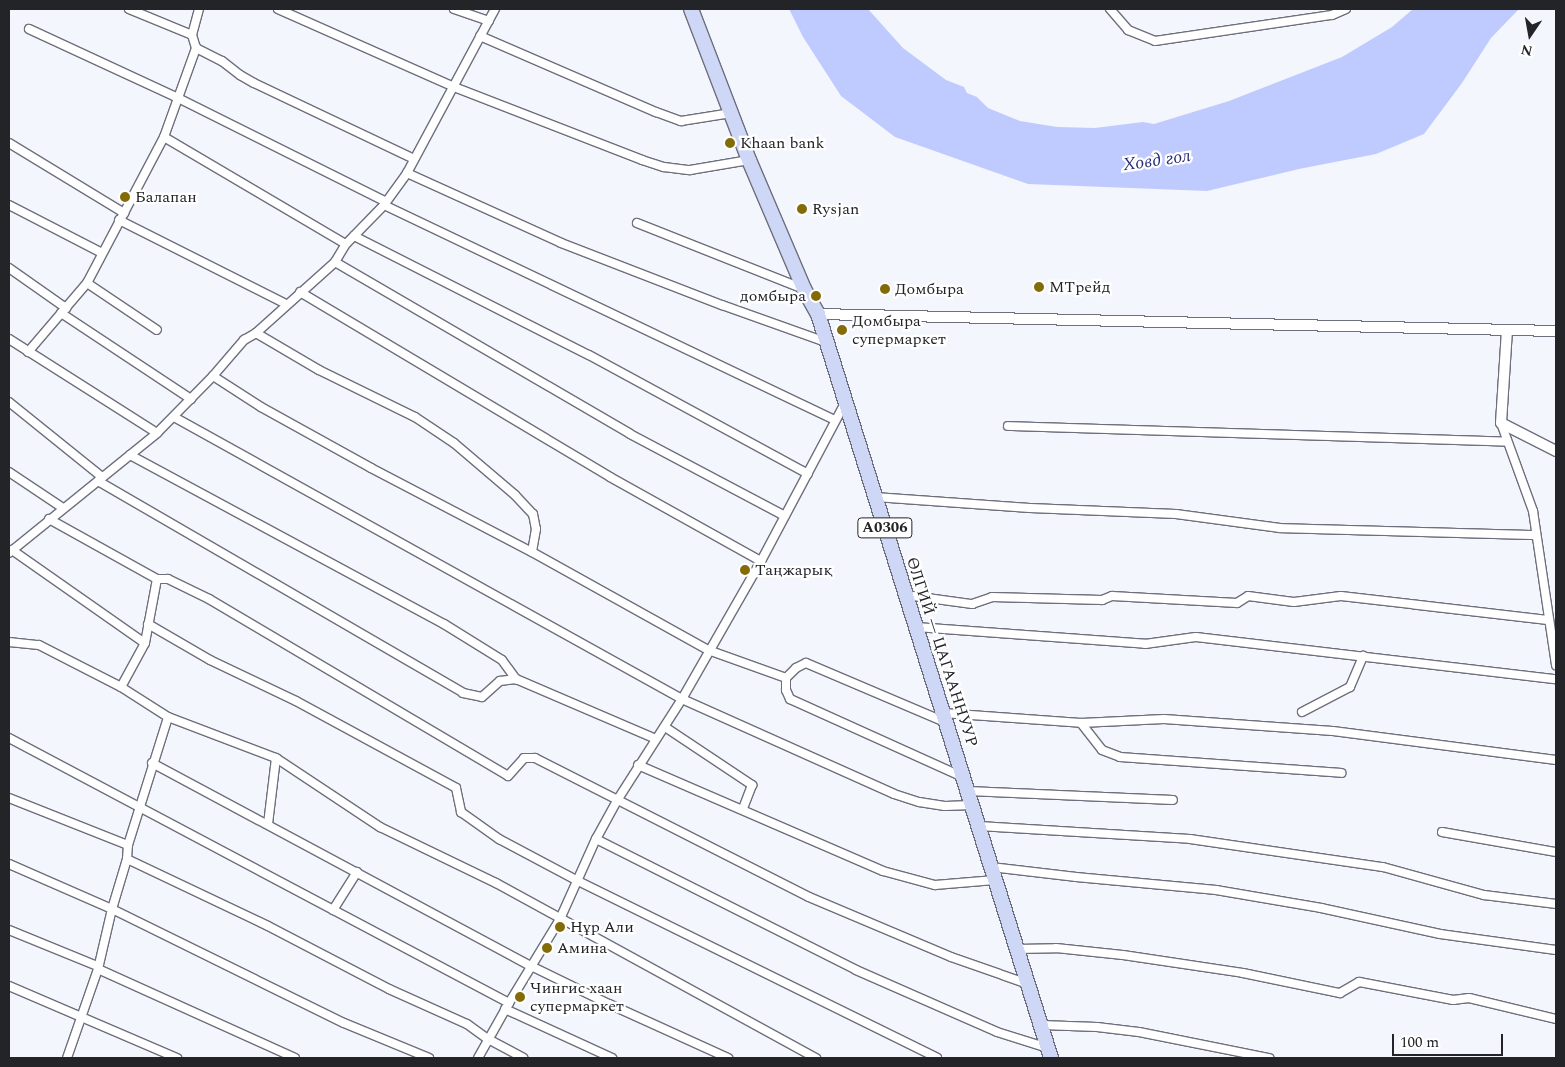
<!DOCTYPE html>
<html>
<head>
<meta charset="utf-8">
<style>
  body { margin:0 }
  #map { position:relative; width:1565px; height:1067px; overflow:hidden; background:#f4f6fe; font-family:Spectral,serif }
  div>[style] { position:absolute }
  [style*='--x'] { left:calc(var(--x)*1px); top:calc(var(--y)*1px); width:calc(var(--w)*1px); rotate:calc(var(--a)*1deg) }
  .water>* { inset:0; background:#bfcbfe }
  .roads { filter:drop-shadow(1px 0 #6d707c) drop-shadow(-1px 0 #6d707c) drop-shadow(0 1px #6d707c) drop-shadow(0 -1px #6d707c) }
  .minor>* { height:8px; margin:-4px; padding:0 4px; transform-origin:4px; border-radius:4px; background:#fff }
  .tertiary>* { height:10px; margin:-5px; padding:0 5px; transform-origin:5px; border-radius:5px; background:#fff }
  .trunk>* { height:14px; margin:-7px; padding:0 7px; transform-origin:7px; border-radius:7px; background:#cfd7f7 }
  .dots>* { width:14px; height:14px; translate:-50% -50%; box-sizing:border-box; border:2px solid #fff; border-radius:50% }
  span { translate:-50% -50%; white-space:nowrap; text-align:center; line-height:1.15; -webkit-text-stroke:4.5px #fff; paint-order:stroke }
  .shield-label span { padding:1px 4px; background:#fff; border:1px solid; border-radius:4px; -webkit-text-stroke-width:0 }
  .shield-label { font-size:15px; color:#222428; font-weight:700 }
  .poi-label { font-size:16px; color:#222428 }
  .left { translate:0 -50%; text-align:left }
  .right { translate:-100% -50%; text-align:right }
  .street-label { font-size:16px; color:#222428 }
  .water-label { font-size:18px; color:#252b72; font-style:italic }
  .frame { position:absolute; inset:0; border:10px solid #222428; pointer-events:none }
  .north { position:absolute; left:1505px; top:10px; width:50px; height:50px; -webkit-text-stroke:4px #fff; paint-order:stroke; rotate:192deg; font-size:14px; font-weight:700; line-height:20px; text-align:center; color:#222428 }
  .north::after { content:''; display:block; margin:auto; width:18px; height:22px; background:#222428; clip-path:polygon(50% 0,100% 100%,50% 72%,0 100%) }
  .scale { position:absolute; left:1392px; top:1034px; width:111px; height:22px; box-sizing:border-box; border:2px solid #222428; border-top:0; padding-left:6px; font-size:15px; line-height:18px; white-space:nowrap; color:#222428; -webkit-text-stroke:4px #fff; paint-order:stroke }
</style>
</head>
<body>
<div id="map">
  <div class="water">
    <div style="clip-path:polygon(789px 9px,868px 9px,903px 48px,946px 80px,964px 87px,967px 93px,977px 97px,988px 108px,1020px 121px,1057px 127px,1095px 128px,1143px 122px,1154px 124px,1229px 101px,1342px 57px,1392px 27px,1413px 9px,1519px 9px,1491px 38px,1462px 83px,1424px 134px,1376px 154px,1299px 169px,1207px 191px,1028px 184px,895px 137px,841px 96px,803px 37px)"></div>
  </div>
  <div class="roads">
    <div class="minor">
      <div style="--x:129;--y:9;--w:68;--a:22.4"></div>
      <div style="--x:278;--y:9;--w:193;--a:23.9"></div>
      <div style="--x:454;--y:87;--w:202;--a:21.2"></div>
      <div style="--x:642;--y:160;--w:23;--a:18"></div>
      <div style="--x:664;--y:167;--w:26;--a:7"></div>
      <div style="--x:690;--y:170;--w:60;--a:-9.6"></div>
      <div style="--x:454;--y:9;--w:37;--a:19"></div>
      <div style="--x:1110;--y:9;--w:28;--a:49"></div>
      <div style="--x:1128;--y:30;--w:29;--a:22"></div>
      <div style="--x:1155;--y:41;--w:179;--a:-8.4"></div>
      <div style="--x:1332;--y:15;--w:15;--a:-23"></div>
      <div style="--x:29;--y:29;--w:164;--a:24.8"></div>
      <div style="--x:178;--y:98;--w:231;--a:26.5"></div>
      <div style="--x:480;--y:36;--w:192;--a:23.4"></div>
      <div style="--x:656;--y:112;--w:27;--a:20"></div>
      <div style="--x:681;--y:121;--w:51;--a:-9.1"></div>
      <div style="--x:196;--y:48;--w:29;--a:27"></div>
      <div style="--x:222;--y:61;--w:23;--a:38"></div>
      <div style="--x:240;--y:75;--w:16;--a:30"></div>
      <div style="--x:254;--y:83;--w:177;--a:25.4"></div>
      <div style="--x:164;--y:137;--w:211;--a:30.5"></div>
      <div style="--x:9;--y:143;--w:135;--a:31.3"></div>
      <div style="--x:407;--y:173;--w:169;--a:24.4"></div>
      <div style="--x:561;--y:243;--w:173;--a:21.1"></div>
      <div style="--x:722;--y:305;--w:110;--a:19.6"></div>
      <div style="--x:9;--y:205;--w:105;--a:27.3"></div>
      <div style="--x:384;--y:205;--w:500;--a:25.5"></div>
      <div style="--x:119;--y:220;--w:187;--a:26.7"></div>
      <div style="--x:637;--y:223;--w:180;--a:21.6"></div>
      <div style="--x:354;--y:236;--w:263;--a:26.9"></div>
      <div style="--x:589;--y:355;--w:249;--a:28.5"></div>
      <div style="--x:335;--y:262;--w:341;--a:30.2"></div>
      <div style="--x:630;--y:434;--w:175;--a:27.9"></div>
      <div style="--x:9;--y:268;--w:70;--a:35.1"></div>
      <div style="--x:87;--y:283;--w:84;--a:33.9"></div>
      <div style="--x:300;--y:292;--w:361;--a:30.8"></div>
      <div style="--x:610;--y:477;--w:173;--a:29.1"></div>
      <div style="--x:61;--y:313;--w:156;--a:33.5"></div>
      <div style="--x:256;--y:333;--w:73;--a:30.4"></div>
      <div style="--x:319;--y:370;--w:107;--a:26.1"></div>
      <div style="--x:415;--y:417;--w:47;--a:33.7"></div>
      <div style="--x:454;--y:443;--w:80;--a:40.4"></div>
      <div style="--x:515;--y:495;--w:26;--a:47"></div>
      <div style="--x:533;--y:514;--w:15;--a:79"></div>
      <div style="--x:536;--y:529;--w:23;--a:100"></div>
      <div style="--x:9;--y:339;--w:175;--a:32.4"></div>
      <div style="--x:28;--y:352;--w:91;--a:-49.5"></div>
      <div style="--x:87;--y:283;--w:165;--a:-62.2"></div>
      <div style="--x:164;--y:137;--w:95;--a:-70.2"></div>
      <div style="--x:196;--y:48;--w:14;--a:-107"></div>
      <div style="--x:192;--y:35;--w:27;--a:-75"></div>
      <div style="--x:213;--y:376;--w:57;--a:32.9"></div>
      <div style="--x:261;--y:407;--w:126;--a:29"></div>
      <div style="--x:371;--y:468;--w:182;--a:27.6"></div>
      <div style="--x:532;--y:552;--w:201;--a:29.1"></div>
      <div style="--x:708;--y:650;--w:83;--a:19.7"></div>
      <div style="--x:786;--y:678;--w:12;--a:90"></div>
      <div style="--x:786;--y:690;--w:10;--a:66"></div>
      <div style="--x:790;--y:699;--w:190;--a:24.3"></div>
      <div style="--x:9;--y:402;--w:119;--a:38.9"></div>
      <div style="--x:174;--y:417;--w:581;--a:29.04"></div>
      <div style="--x:682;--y:699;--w:232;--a:24.1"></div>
      <div style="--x:894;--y:794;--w:26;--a:18"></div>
      <div style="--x:919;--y:802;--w:26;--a:9"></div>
      <div style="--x:945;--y:806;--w:27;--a:-2"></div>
      <div style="--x:1501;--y:423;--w:94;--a:70"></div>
      <div style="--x:1533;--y:511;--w:156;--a:81.5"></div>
      <div style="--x:1008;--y:426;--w:499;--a:1.8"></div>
      <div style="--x:130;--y:455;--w:357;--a:28.3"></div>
      <div style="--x:444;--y:624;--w:68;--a:31.8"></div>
      <div style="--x:502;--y:660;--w:24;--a:54"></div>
      <div style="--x:516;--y:679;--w:152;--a:23.2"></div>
      <div style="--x:9;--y:472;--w:65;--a:33.7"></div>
      <div style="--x:98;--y:481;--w:422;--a:30.1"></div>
      <div style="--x:463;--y:693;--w:19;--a:12"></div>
      <div style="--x:482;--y:697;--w:24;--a:-42"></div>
      <div style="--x:500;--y:681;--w:16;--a:-7"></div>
      <div style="--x:875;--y:497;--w:155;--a:4.1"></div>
      <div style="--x:1030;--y:508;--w:146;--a:2.4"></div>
      <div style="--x:1176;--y:514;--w:105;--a:7.7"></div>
      <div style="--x:1280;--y:528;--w:256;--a:1.6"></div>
      <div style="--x:49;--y:519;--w:124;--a:29.1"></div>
      <div style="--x:157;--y:579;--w:11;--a:0"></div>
      <div style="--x:168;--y:579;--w:46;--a:26"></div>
      <div style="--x:209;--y:599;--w:347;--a:30.6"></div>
      <div style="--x:508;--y:776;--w:24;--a:-48"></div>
      <div style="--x:524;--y:758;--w:11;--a:0"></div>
      <div style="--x:535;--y:758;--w:307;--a:26.9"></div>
      <div style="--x:809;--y:897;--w:154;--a:22.9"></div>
      <div style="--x:951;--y:957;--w:82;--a:19.3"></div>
      <div style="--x:12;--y:550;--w:162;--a:35"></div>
      <div style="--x:9;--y:553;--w:191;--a:-39"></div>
      <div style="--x:157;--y:433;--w:80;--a:-45.5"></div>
      <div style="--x:213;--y:376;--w:48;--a:-49.3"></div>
      <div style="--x:244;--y:340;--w:14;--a:-30"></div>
      <div style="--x:256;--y:333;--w:106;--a:-41.9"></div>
      <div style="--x:335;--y:262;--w:21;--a:-59"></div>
      <div style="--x:346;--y:244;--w:54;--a:-45.7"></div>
      <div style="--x:384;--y:205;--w:39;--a:-54"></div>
      <div style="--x:407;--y:173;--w:186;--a:-61.8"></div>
      <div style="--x:906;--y:595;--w:67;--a:7.8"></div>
      <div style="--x:972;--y:604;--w:21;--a:-19"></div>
      <div style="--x:992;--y:597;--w:110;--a:1.6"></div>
      <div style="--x:1102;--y:600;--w:11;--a:-22"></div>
      <div style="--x:1112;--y:596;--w:125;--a:3.2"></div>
      <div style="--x:1237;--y:603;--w:13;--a:-32"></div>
      <div style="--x:1248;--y:596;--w:46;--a:7.4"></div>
      <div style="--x:1294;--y:602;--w:47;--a:-7.3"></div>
      <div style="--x:1341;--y:596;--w:208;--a:6.6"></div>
      <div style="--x:148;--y:624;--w:72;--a:30.1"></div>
      <div style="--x:210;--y:660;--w:95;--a:25.5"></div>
      <div style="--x:296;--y:701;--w:182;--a:28.5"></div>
      <div style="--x:456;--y:788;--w:25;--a:78"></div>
      <div style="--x:461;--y:812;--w:47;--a:35.4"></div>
      <div style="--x:499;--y:839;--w:89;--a:28"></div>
      <div style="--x:578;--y:881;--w:400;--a:26.2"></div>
      <div style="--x:916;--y:627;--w:230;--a:4.2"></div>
      <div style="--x:1145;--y:644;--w:51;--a:-7.8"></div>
      <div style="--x:1196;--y:637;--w:362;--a:6.7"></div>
      <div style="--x:9;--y:642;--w:30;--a:6"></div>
      <div style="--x:39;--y:645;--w:92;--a:27.1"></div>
      <div style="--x:121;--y:687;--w:56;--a:32.6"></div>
      <div style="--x:168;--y:717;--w:116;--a:20.8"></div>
      <div style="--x:276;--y:758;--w:125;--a:33.6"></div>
      <div style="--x:380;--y:827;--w:129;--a:25.8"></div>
      <div style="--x:496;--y:883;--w:365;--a:28.7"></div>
      <div style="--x:786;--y:678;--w:14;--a:-45"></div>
      <div style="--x:796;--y:668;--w:11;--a:-27"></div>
      <div style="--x:806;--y:663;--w:151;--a:23"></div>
      <div style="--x:121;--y:687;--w:50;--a:-61.4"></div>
      <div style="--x:145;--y:643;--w:65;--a:-79.4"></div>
      <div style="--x:1302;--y:712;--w:54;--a:-27.5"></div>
      <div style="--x:1350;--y:687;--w:34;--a:-67"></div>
      <div style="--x:943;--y:713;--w:138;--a:4.1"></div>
      <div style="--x:1081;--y:723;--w:83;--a:-2.8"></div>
      <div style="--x:1164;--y:719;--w:169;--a:4.1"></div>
      <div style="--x:1333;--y:731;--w:225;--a:7.4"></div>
      <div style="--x:1081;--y:723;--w:34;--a:52"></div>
      <div style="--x:1102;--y:750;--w:19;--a:21"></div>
      <div style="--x:1120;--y:757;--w:222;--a:4.1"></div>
      <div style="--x:665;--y:727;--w:105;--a:33.7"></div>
      <div style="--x:752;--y:785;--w:25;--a:111"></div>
      <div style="--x:9;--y:738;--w:566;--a:27.92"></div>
      <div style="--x:152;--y:763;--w:432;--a:28.2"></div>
      <div style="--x:533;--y:967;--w:85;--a:26"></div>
      <div style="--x:609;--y:1004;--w:131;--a:24.4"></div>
      <div style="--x:638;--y:765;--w:267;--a:23.4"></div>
      <div style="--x:883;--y:871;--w:54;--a:15.1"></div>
      <div style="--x:935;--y:885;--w:60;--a:-4.8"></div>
      <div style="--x:968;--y:791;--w:205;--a:2.5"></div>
      <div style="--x:9;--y:798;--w:128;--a:21.6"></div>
      <div style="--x:268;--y:824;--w:66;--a:-83.1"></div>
      <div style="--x:979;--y:826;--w:211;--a:3.5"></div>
      <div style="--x:1190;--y:839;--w:195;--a:8.3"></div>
      <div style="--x:1383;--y:867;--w:105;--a:15.5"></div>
      <div style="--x:1484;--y:895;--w:73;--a:7.1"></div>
      <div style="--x:1442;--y:832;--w:116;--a:10"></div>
      <div style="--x:596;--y:839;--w:291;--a:26.7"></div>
      <div style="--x:856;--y:970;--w:154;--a:23.7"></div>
      <div style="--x:997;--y:1032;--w:53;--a:17.4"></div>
      <div style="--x:127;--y:859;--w:156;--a:25.4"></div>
      <div style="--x:268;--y:926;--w:136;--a:27.5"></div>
      <div style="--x:389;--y:989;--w:85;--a:24.2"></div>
      <div style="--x:467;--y:1024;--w:26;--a:36"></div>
      <div style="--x:488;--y:1039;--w:40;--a:28"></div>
      <div style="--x:9;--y:864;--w:112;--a:23.6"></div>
      <div style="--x:112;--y:909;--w:258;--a:26.2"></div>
      <div style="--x:344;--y:1023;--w:92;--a:22.4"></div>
      <div style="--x:991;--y:867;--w:86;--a:6.7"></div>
      <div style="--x:1076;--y:877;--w:141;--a:5.3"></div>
      <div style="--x:1216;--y:890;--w:107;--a:9.7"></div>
      <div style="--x:1321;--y:908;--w:122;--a:12.3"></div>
      <div style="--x:1440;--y:934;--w:117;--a:7.9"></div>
      <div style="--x:333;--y:910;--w:45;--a:-57.7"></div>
      <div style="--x:9;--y:930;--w:95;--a:22.2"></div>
      <div style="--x:1017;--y:949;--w:39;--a:-1"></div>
      <div style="--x:1056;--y:948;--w:67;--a:6"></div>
      <div style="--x:1123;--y:955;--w:121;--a:8.5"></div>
      <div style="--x:1243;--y:973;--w:99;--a:11.7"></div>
      <div style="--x:1340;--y:993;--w:22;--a:-30"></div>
      <div style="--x:1359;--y:982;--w:96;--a:10.8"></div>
      <div style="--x:1453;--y:1000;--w:16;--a:-7"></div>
      <div style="--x:1469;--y:998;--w:89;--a:13.6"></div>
      <div style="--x:98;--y:969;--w:216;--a:24.3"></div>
      <div style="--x:9;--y:986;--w:183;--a:23.2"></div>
      <div style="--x:505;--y:1009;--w:118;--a:24.6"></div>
      <div style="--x:1041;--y:1025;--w:56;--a:2"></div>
      <div style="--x:1097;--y:1027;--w:42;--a:6.8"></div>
      <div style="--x:1139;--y:1032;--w:133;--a:11.3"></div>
      <div style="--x:67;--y:1058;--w:94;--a:-70.8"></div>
      <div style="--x:98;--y:969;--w:62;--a:-76.9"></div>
      <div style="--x:112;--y:909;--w:52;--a:-73.3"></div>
      <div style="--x:127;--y:859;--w:14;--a:-86"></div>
      <div style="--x:128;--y:845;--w:134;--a:-72.6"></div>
      <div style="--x:478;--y:1058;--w:63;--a:-60.6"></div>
      <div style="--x:509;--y:1003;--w:98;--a:-58.7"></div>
      <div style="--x:560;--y:919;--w:88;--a:-65.8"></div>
      <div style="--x:596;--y:839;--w:46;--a:-61.2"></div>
      <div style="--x:618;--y:799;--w:119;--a:-57.4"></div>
      <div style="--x:682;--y:699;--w:159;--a:-60.2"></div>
      <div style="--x:761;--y:561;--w:179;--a:-62"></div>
    </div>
    <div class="tertiary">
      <div style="--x:818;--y:314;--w:738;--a:1.32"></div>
      <div style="--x:1507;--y:330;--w:93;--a:93.7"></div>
      <div style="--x:1501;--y:423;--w:62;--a:27"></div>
    </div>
    <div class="trunk">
      <div style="--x:691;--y:9;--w:162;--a:69"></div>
      <div style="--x:749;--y:160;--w:140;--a:66.9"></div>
      <div style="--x:804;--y:289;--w:29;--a:61"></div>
      <div style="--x:818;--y:314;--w:780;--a:72.61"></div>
    </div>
  </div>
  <div class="dots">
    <div style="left:730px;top:143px;background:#836c08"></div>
    <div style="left:125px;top:197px;background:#836c08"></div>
    <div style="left:802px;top:209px;background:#836c08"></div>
    <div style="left:1039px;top:287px;background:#836c08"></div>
    <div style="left:885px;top:289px;background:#836c08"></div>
    <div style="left:816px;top:296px;background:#836c08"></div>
    <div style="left:842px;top:330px;background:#836c08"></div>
    <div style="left:745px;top:570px;background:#836c08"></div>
    <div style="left:560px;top:927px;background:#836c08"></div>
    <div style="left:547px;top:948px;background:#836c08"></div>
    <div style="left:520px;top:997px;background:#836c08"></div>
  </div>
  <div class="shield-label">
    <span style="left:885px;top:528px">A0306</span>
  </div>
  <div class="poi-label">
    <span class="left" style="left:740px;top:143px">Khaan bank</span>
    <span class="left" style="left:135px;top:197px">Балапан</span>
    <span class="left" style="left:812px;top:209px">Rysjan</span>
    <span class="left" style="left:1049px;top:287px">MTрейд</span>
    <span class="left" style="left:895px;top:289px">Домбыра</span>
    <span class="right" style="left:806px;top:296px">домбыра</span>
    <span class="left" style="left:852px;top:330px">Домбыра<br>супермаркет</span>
    <span class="left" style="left:755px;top:570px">Таңжарық</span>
    <span class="left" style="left:570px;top:927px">Нұр Али</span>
    <span class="left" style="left:557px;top:948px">Амина</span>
    <span class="left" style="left:530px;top:997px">Чингис хаан<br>супермаркет</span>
  </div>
  <div class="street-label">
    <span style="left:942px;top:652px;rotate:72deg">ӨЛГИЙ — ЦАГААННУУР</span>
  </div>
  <div class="water-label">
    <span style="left:1157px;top:161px;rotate:-8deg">Ховд гол</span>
  </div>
  <div class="frame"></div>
  <div class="north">N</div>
  <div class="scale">100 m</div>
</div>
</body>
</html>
